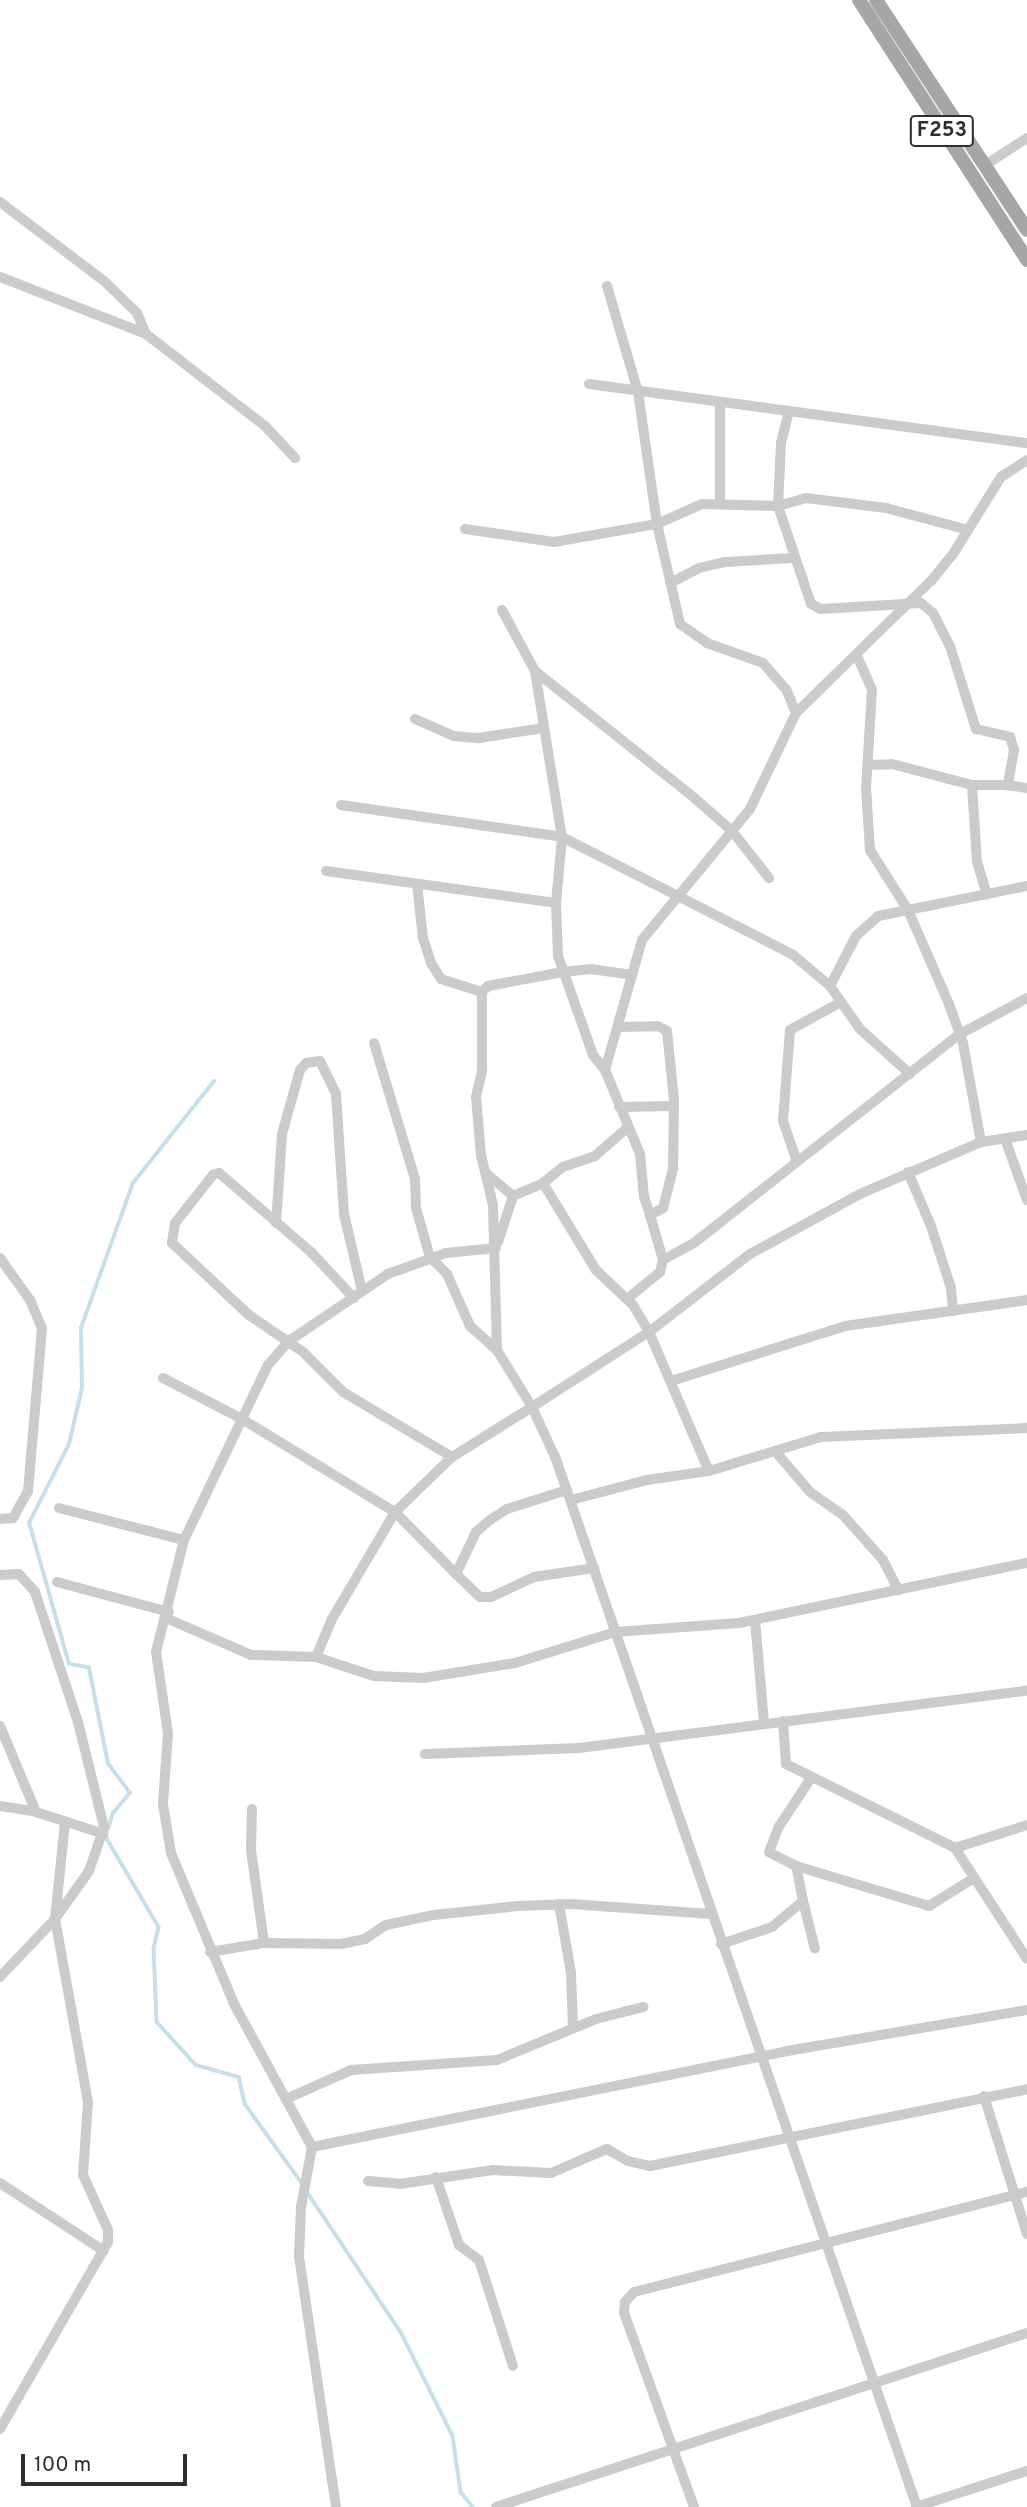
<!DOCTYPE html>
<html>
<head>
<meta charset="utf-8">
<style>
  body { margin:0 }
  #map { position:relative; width:1027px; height:2507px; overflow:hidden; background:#fff; font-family:Overpass,sans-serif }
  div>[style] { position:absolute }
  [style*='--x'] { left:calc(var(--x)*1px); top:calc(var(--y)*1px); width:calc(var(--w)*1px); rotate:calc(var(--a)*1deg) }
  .stream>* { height:3.5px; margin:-1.75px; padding:0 1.75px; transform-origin:1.75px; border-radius:1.75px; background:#c7dfeb }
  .minor>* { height:10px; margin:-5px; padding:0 5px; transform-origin:5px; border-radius:5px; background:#cbcbcb }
  .major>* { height:14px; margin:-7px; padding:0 7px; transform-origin:7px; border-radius:7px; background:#a6a6a6 }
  span { translate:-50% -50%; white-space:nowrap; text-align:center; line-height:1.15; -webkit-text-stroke:7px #fff; paint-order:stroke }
  .shield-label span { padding:2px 5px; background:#fff; border:2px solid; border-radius:5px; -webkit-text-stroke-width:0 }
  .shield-label { font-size:21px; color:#2e2e2e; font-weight:700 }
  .scale { position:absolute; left:21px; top:2454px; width:166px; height:32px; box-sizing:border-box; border:4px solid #2e2e2e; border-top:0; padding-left:9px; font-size:21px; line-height:24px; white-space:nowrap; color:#2e2e2e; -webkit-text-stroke:5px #fff; paint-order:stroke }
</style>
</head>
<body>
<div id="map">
  <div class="stream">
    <div style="--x:108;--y:1829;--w:17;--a:-73"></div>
    <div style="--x:113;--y:1813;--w:26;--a:-50"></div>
    <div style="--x:130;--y:1793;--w:36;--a:-127"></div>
    <div style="--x:108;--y:1764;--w:98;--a:-101.2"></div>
    <div style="--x:89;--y:1668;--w:20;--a:-169"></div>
    <div style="--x:69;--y:1664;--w:147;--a:-105.8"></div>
    <div style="--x:29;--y:1523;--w:89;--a:-63.1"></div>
    <div style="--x:69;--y:1444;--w:57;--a:-76.9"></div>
    <div style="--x:82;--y:1388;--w:60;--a:-91"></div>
    <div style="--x:81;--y:1328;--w:154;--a:-70.3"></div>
    <div style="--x:133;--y:1183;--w:130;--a:-51.5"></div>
    <div style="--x:106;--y:1837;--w:104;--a:59.5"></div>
    <div style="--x:159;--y:1927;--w:22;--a:103"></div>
    <div style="--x:154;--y:1948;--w:74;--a:87.7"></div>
    <div style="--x:157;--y:2022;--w:58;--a:47.8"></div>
    <div style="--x:196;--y:2065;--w:45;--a:15.6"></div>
    <div style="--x:239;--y:2077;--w:28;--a:77"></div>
    <div style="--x:245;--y:2104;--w:97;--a:54.2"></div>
    <div style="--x:306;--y:2190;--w:173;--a:56.3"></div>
    <div style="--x:402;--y:2334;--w:114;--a:63.4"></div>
    <div style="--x:453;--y:2436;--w:57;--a:81.9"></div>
    <div style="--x:461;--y:2492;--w:19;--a:51"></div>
  </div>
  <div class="minor">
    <div style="--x:984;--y:166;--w:51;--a:-33.1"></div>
    <div style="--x:0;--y:202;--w:131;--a:37.2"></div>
    <div style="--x:104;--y:281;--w:46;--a:44.1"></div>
    <div style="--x:137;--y:313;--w:23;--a:67"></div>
    <div style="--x:0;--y:277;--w:157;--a:21.3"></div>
    <div style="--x:146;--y:334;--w:150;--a:37.7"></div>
    <div style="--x:265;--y:426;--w:44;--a:46.8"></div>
    <div style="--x:607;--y:286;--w:110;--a:73.7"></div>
    <div style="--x:638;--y:392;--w:133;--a:81.8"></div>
    <div style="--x:657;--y:524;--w:103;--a:77"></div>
    <div style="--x:680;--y:624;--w:33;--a:35"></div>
    <div style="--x:707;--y:643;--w:59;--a:19.7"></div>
    <div style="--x:763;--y:663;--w:35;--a:49"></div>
    <div style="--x:786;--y:689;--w:26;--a:67"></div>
    <div style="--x:589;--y:384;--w:442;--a:7.7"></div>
    <div style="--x:789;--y:411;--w:33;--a:104"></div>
    <div style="--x:781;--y:443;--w:63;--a:92.7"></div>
    <div style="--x:778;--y:506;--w:103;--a:71.4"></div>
    <div style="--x:811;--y:604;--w:11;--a:27"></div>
    <div style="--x:821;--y:609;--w:100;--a:-3.4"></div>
    <div style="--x:921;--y:603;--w:16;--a:40"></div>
    <div style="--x:933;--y:613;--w:37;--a:63"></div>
    <div style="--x:950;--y:646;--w:87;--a:72.6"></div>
    <div style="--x:976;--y:729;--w:35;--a:13"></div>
    <div style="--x:1010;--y:737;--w:14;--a:73"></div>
    <div style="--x:1014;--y:750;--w:36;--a:100"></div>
    <div style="--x:1008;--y:785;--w:19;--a:9"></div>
    <div style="--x:720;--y:501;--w:99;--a:-90"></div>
    <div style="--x:465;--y:529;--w:90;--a:8.3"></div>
    <div style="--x:554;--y:542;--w:105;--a:-9.9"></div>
    <div style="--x:657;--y:524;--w:49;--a:-24"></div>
    <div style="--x:702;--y:504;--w:76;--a:1.5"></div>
    <div style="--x:778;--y:506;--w:29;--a:-16"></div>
    <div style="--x:806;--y:498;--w:81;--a:7.1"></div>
    <div style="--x:886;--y:508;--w:85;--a:15"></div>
    <div style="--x:670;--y:583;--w:33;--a:-27"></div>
    <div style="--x:699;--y:568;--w:28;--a:-13"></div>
    <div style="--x:726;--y:562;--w:68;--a:-3.4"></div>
    <div style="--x:502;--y:610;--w:69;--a:61.6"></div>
    <div style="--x:535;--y:671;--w:199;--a:38.5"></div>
    <div style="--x:691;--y:795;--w:55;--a:41.3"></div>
    <div style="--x:732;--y:831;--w:60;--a:51.8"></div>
    <div style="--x:857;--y:656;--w:37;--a:66"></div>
    <div style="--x:872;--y:690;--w:97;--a:93.5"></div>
    <div style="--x:866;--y:787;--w:63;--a:86.4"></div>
    <div style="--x:870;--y:850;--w:71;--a:57.7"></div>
    <div style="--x:908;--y:910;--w:103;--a:66.4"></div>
    <div style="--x:949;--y:1004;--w:41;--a:70.3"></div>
    <div style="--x:963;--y:1043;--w:101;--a:79.7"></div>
    <div style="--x:535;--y:671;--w:168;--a:80.8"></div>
    <div style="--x:562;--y:837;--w:66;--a:95.2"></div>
    <div style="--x:556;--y:903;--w:53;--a:87.8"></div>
    <div style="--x:558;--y:956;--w:105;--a:70.5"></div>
    <div style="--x:593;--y:1055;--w:19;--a:51"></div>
    <div style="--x:415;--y:719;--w:43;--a:23.6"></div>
    <div style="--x:454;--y:736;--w:25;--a:5"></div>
    <div style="--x:479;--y:738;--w:65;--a:-8.9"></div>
    <div style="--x:868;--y:765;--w:24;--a:-2"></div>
    <div style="--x:892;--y:764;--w:83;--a:14.7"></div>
    <div style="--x:972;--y:785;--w:36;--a:0"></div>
    <div style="--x:972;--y:785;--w:77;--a:86.3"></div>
    <div style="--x:977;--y:862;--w:34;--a:73"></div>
    <div style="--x:341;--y:805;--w:223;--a:8.2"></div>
    <div style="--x:562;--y:837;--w:258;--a:27"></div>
    <div style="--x:792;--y:954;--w:50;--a:40.1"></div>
    <div style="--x:830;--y:986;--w:52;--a:55.1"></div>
    <div style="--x:860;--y:1029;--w:67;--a:42"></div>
    <div style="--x:326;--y:871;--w:232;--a:7.9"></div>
    <div style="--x:417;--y:884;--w:54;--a:83.7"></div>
    <div style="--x:423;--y:938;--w:26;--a:72"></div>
    <div style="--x:431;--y:963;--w:19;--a:58"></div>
    <div style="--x:441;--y:979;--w:43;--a:17.6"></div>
    <div style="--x:830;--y:986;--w:56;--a:-62.5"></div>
    <div style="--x:856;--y:936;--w:30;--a:-42"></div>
    <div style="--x:878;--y:916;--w:152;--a:-11.4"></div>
    <div style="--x:619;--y:1027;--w:39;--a:-1"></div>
    <div style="--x:658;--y:1026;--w:10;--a:29"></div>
    <div style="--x:667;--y:1031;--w:69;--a:84.2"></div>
    <div style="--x:674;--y:1100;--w:69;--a:90.8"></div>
    <div style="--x:673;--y:1169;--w:40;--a:104.4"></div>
    <div style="--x:663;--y:1208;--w:15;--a:152"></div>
    <div style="--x:650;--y:1215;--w:47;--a:73.9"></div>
    <div style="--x:663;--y:1260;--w:35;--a:-29"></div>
    <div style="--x:694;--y:1243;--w:338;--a:-38.2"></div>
    <div style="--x:960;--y:1034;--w:76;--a:-28.2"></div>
    <div style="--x:374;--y:1043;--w:142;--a:73.2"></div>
    <div style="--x:415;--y:1179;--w:29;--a:88"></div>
    <div style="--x:416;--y:1208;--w:51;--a:74.1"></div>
    <div style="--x:430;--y:1257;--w:24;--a:45"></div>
    <div style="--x:447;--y:1274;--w:57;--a:66.1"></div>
    <div style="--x:470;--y:1326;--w:36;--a:42"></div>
    <div style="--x:619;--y:1107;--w:55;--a:-1"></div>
    <div style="--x:1005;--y:1139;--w:65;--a:70.2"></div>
    <div style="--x:796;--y:1159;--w:40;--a:-108.9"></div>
    <div style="--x:783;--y:1121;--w:91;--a:-85.6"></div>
    <div style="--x:790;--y:1030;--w:58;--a:-28.8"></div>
    <div style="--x:908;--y:1172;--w:59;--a:66.9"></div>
    <div style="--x:931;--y:1226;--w:65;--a:72.1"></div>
    <div style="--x:951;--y:1288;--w:23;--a:85"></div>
    <div style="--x:487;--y:1174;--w:34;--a:40"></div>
    <div style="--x:543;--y:1183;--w:26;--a:-39"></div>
    <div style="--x:563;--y:1167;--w:34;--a:-19"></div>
    <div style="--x:595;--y:1156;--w:44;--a:-41.3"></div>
    <div style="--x:650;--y:1215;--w:19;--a:-108"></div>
    <div style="--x:644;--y:1197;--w:43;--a:-95.3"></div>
    <div style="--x:640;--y:1154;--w:91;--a:-112.6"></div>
    <div style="--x:605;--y:1070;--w:135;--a:-74.1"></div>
    <div style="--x:642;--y:940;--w:170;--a:-50.5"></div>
    <div style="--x:750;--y:809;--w:106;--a:-64.4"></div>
    <div style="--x:796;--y:713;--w:189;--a:-44.4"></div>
    <div style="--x:931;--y:581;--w:35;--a:-51"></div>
    <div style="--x:953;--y:554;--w:91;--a:-58.1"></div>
    <div style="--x:1001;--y:477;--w:31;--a:-33"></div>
    <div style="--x:276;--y:1223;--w:89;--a:-86.1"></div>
    <div style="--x:282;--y:1134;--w:66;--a:-74.3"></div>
    <div style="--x:300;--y:1070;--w:9;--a:-49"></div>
    <div style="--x:306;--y:1063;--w:14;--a:-8"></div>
    <div style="--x:320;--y:1061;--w:37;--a:64"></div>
    <div style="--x:336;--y:1094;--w:120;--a:86.2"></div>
    <div style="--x:344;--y:1214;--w:79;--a:76.8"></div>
    <div style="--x:498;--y:1242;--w:48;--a:-71.9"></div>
    <div style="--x:513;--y:1196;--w:33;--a:-23"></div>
    <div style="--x:543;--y:1183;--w:102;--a:58.7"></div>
    <div style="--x:596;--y:1270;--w:51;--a:43.4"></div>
    <div style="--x:633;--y:1305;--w:31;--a:59"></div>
    <div style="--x:649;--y:1332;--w:151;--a:66.7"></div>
    <div style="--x:0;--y:1258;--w:52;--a:54.5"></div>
    <div style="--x:30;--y:1300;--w:30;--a:67"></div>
    <div style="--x:42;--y:1328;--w:164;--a:94.9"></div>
    <div style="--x:28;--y:1491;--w:31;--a:119"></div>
    <div style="--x:13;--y:1518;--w:13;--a:176"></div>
    <div style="--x:354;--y:1298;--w:63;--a:-133.1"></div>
    <div style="--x:311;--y:1252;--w:121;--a:-139.3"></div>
    <div style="--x:219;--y:1173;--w:6;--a:162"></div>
    <div style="--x:213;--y:1175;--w:61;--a:128.4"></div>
    <div style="--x:175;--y:1223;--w:20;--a:99"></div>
    <div style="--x:172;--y:1243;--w:105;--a:43.1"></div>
    <div style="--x:249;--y:1315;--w:65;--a:34.4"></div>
    <div style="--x:303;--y:1352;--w:57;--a:45"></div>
    <div style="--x:343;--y:1392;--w:127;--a:30.8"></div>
    <div style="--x:627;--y:1299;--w:43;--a:-39.3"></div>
    <div style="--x:660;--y:1272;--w:12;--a:-76"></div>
    <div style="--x:163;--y:1378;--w:89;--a:27.4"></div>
    <div style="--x:242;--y:1419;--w:179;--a:31.3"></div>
    <div style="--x:395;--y:1512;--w:87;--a:45.5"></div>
    <div style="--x:456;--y:1574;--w:47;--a:-64.5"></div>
    <div style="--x:476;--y:1532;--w:18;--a:-41"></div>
    <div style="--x:490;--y:1520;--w:20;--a:-33"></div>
    <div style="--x:507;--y:1509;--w:63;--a:-17.6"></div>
    <div style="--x:671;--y:1381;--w:182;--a:-17.5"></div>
    <div style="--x:845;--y:1326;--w:184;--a:-8.1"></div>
    <div style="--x:775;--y:1451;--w:54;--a:49.5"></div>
    <div style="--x:810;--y:1492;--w:39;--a:35"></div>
    <div style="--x:842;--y:1514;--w:62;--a:48.3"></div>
    <div style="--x:883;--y:1560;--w:34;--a:63"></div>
    <div style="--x:571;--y:1500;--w:79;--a:-14.7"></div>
    <div style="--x:647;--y:1480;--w:63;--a:-8.3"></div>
    <div style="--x:709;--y:1471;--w:117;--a:-16.9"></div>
    <div style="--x:821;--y:1437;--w:206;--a:-2.5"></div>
    <div style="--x:59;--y:1508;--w:129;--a:14.4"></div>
    <div style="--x:456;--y:1574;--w:33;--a:44"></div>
    <div style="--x:480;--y:1597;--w:11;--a:0"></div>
    <div style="--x:491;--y:1597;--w:47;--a:-24.9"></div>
    <div style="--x:534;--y:1577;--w:61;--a:-8.5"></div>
    <div style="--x:0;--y:1575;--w:19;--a:-3"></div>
    <div style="--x:19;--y:1574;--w:24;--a:48"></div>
    <div style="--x:35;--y:1592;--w:137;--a:71.7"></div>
    <div style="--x:78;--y:1722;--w:108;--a:76.1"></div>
    <div style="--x:104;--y:1827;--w:46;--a:108.8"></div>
    <div style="--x:89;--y:1871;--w:59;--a:125.3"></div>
    <div style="--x:55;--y:1919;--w:80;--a:133.5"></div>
    <div style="--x:57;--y:1582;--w:116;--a:15"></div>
    <div style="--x:166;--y:1618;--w:93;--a:23.5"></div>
    <div style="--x:251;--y:1655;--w:65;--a:1.8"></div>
    <div style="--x:316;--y:1657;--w:61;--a:18.1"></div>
    <div style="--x:374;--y:1676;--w:49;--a:2.3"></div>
    <div style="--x:423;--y:1678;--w:93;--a:-9.3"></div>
    <div style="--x:515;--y:1663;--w:105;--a:-17.2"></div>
    <div style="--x:615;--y:1632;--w:124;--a:-4.2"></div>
    <div style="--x:739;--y:1623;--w:294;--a:-11.8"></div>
    <div style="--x:755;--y:1620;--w:103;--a:85"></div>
    <div style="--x:316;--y:1657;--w:41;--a:-67.2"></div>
    <div style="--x:332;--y:1619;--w:124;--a:-59.5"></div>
    <div style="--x:395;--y:1512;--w:79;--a:-44"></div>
    <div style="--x:452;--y:1457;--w:94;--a:-32"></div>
    <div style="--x:532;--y:1407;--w:67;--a:-121.6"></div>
    <div style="--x:497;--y:1350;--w:145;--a:-91.6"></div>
    <div style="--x:493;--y:1205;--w:51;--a:-103.5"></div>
    <div style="--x:481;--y:1155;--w:58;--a:-94.9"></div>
    <div style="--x:476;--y:1097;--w:28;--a:-77"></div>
    <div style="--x:482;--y:1070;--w:78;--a:-90"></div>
    <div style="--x:482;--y:992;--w:8;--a:-45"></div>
    <div style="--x:488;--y:986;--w:76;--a:-10.6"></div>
    <div style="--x:563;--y:972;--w:28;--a:-6"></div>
    <div style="--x:591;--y:969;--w:41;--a:8.3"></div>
    <div style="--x:783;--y:1721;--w:43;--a:86"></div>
    <div style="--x:786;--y:1764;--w:189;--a:26.4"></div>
    <div style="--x:955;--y:1848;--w:132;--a:57"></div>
    <div style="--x:0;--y:1726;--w:93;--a:67.3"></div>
    <div style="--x:425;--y:1754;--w:154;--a:-2.2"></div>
    <div style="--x:579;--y:1748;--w:452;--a:-7.3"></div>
    <div style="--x:0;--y:1806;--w:36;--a:9"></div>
    <div style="--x:36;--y:1812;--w:71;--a:17.9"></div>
    <div style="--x:252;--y:1809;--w:41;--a:91.4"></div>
    <div style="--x:251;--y:1850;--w:94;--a:82"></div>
    <div style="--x:955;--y:1848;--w:76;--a:-17.7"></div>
    <div style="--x:796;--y:1866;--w:139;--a:16.7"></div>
    <div style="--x:929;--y:1906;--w:53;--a:-31.9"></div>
    <div style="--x:803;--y:1901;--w:49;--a:76"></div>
    <div style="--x:559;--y:1904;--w:70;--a:80.1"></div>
    <div style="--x:571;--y:1973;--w:55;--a:87.9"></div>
    <div style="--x:721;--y:1944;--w:54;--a:-18.4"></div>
    <div style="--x:772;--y:1927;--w:40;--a:-40"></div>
    <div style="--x:803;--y:1901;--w:36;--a:-101"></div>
    <div style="--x:796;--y:1866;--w:30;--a:-153"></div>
    <div style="--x:769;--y:1852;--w:26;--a:-69"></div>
    <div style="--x:778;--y:1828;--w:60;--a:-56.6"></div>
    <div style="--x:210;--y:1952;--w:55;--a:-9.5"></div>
    <div style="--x:264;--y:1943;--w:77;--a:0.7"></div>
    <div style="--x:341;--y:1944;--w:25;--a:-12"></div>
    <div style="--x:365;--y:1939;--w:25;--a:-34"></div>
    <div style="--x:386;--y:1925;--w:49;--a:-11.8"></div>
    <div style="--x:434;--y:1915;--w:84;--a:-6.1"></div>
    <div style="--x:518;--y:1906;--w:53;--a:-2.2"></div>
    <div style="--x:571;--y:1904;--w:140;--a:4.1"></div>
    <div style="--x:984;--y:2096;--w:145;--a:72.7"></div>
    <div style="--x:286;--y:2099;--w:71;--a:-24"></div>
    <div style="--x:351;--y:2070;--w:146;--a:-3.9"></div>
    <div style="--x:497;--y:2060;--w:107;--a:-22.5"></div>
    <div style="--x:596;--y:2019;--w:49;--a:-14.3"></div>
    <div style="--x:312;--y:2147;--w:485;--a:-11.4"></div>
    <div style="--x:787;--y:2051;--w:243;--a:-9.7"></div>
    <div style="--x:436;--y:2177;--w:72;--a:71.3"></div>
    <div style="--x:459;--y:2245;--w:25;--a:37"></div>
    <div style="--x:479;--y:2260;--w:111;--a:72.2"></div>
    <div style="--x:368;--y:2181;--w:32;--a:5"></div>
    <div style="--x:400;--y:2184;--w:94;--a:-8.6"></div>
    <div style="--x:493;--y:2170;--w:58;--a:3"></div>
    <div style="--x:551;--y:2173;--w:61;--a:-23.2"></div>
    <div style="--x:607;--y:2149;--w:24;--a:30"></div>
    <div style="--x:628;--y:2161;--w:23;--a:13"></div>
    <div style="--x:650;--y:2166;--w:385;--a:-11.5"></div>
    <div style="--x:0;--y:2183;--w:124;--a:33.2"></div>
    <div style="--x:0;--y:2429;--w:216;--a:-60"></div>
    <div style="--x:108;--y:2242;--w:12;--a:-90"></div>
    <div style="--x:108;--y:2230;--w:60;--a:-114.4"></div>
    <div style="--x:83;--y:2175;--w:73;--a:-86.1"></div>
    <div style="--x:88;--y:2102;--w:186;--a:-100.2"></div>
    <div style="--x:55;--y:1919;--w:98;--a:-84.1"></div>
    <div style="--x:336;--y:2507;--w:254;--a:-98.4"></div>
    <div style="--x:299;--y:2256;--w:49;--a:-87.7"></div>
    <div style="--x:301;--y:2207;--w:61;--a:-79.6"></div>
    <div style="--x:312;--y:2147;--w:161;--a:-118.6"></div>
    <div style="--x:235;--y:2006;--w:166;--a:-112.7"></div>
    <div style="--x:171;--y:1853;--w:50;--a:-99.3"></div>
    <div style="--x:163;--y:1804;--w:71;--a:-86"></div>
    <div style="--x:168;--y:1733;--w:82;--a:-98.4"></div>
    <div style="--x:156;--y:1652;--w:115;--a:-76"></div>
    <div style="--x:184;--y:1540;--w:194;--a:-64.4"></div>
    <div style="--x:268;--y:1365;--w:32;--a:-49"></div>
    <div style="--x:289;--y:1341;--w:120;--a:-34.1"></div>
    <div style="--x:388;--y:1274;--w:62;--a:-19.9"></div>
    <div style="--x:446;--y:1253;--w:50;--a:-5.7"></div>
    <div style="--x:496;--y:2507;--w:559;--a:-18.14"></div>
    <div style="--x:694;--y:2507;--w:206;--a:-109.8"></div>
    <div style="--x:624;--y:2313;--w:11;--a:-85"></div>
    <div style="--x:625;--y:2302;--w:13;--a:-48"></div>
    <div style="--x:634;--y:2292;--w:406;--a:-14.3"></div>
    <div style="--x:916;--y:2507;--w:117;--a:-18"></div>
    <div style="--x:917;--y:2507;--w:1108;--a:-109.01"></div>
    <div style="--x:556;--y:1459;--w:57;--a:-114.8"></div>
    <div style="--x:532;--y:1407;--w:139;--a:-32.7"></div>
    <div style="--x:649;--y:1332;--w:128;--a:-37.7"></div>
    <div style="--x:750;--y:1254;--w:125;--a:-28.6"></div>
    <div style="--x:860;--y:1194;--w:132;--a:-23.3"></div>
    <div style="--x:981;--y:1142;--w:47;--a:-8.7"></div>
  </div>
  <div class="major">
    <div style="--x:859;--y:0;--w:310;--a:57.1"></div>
    <div style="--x:876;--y:0;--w:275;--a:56.7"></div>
  </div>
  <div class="shield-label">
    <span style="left:942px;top:131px">F253</span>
  </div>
  <div class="scale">100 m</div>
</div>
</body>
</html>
